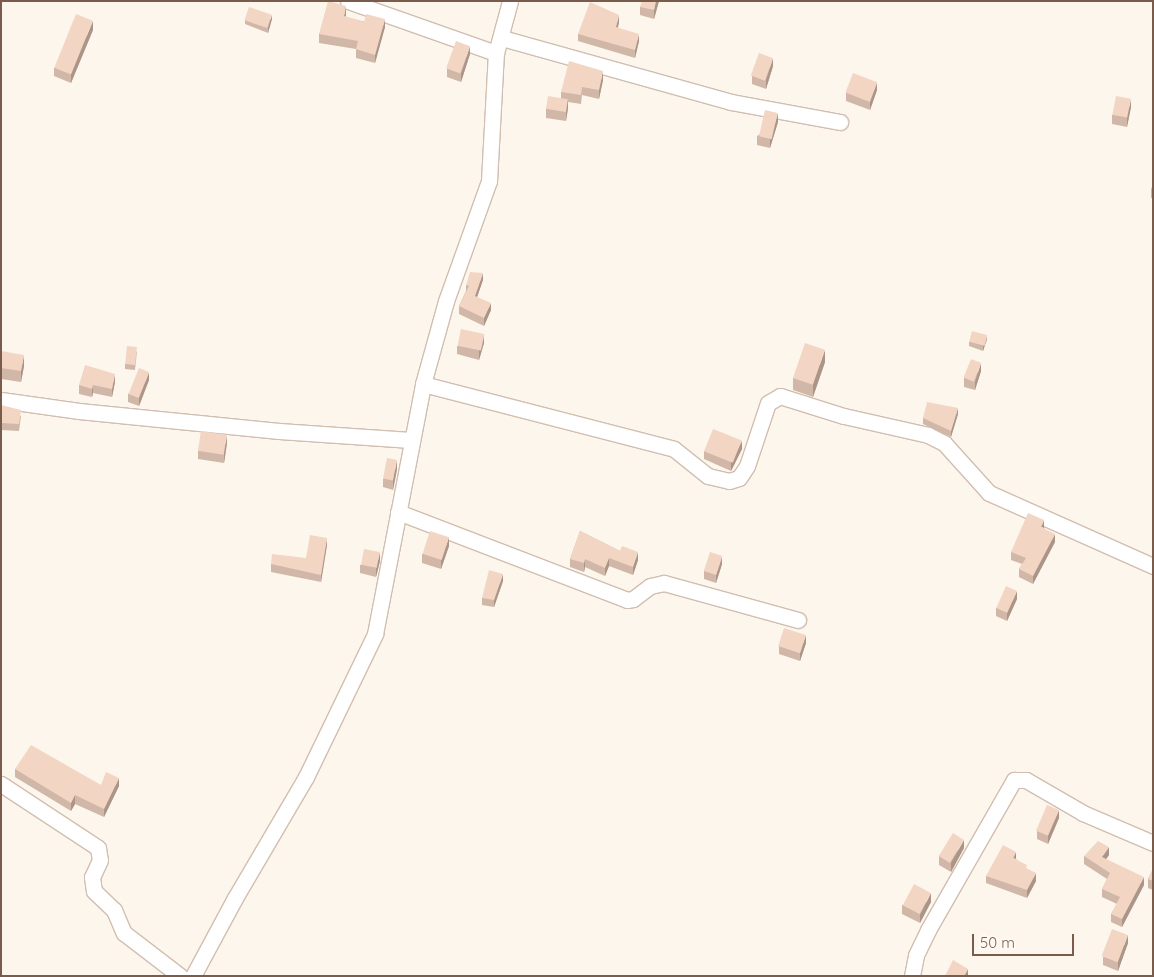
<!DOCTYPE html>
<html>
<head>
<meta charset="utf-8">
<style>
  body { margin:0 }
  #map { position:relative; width:1154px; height:977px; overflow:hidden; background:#fdf6ec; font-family:Quicksand,sans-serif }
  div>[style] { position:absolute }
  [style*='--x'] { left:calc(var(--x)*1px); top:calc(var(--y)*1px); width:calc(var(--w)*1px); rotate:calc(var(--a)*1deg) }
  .roads { filter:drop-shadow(1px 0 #d1beb0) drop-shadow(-1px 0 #d1beb0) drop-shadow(0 1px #d1beb0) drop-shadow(0 -1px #d1beb0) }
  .minor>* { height:15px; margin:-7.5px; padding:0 7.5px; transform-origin:7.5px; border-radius:7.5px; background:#fff }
  .wall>* { inset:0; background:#d1b7a8 }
  .shaded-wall>* { inset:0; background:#aa9588 }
  .building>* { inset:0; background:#f3d5c3; transform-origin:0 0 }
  span { translate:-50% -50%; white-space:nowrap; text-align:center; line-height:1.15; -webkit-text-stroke:4.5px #fffaf3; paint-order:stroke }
  .frame { position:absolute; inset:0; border:2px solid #7a5c4d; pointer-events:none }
  .scale { position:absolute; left:972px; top:934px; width:102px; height:22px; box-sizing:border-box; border:2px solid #7a5c4d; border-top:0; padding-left:6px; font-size:15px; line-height:18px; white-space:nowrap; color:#7a5c4d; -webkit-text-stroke:4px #fffaf3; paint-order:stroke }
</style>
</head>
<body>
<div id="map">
  <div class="roads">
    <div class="minor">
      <div style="--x:348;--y:1;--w:157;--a:19.4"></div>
      <div style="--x:502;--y:38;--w:238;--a:15.6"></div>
      <div style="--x:731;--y:102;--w:111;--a:10.4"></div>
      <div style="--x:423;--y:384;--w:259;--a:14.5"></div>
      <div style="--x:674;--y:449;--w:43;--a:38.5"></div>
      <div style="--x:708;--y:476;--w:22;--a:13"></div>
      <div style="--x:729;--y:481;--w:10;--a:-17"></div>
      <div style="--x:739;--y:478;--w:14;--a:-56"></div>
      <div style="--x:747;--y:466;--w:66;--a:-71.6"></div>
      <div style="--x:768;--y:403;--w:14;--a:-30"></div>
      <div style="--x:780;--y:396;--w:67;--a:17.4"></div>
      <div style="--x:844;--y:416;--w:86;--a:12.7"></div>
      <div style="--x:928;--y:435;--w:18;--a:27"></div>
      <div style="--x:944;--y:443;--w:67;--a:48"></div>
      <div style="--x:989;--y:493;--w:180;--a:24"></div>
      <div style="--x:1;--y:400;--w:79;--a:8"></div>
      <div style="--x:79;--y:411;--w:201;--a:5.7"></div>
      <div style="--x:279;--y:431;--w:132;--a:3.9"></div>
      <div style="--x:398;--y:512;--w:245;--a:21"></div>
      <div style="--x:627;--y:600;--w:6;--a:-9"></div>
      <div style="--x:633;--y:599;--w:21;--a:-37"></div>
      <div style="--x:650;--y:586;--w:14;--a:-12"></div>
      <div style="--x:664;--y:583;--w:139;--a:15.4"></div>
      <div style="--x:1;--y:784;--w:116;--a:33.4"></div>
      <div style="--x:98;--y:848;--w:12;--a:81"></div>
      <div style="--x:100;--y:860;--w:19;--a:115"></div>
      <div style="--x:92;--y:877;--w:14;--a:82"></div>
      <div style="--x:94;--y:891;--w:28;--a:44"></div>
      <div style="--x:114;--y:910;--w:25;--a:67"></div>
      <div style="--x:124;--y:933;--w:71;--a:37.5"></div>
      <div style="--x:193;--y:976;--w:89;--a:-61.7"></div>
      <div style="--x:235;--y:898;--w:140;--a:-59.6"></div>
      <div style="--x:306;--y:777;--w:159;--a:-64.2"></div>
      <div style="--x:375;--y:634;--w:255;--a:-79.1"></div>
      <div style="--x:423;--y:384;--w:86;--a:-74.5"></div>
      <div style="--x:446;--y:301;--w:127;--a:-70.3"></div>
      <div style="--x:489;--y:181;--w:128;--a:-86.9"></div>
      <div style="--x:496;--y:53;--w:54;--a:-74.9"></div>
      <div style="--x:912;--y:976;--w:21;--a:-79"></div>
      <div style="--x:916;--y:955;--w:28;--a:-64"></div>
      <div style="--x:928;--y:930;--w:173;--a:-60.2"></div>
      <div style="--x:1014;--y:780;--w:12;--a:0"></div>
      <div style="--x:1026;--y:780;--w:66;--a:30.1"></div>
      <div style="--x:1083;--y:813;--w:76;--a:23.2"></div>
    </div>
  </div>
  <div class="wall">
    <div style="clip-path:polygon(659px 1px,654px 19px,640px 15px,640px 7px)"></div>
    <div style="clip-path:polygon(346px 14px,346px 17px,385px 27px,375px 63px,356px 58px,356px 49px,319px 43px,319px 34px)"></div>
    <div style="clip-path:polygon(272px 19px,268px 33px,245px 24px,245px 20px)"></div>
    <div style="clip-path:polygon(619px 22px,618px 28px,639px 41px,635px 58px,578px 41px,578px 34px)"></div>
    <div style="clip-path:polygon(93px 30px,71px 83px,54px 76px,54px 68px)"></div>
    <div style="clip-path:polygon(470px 54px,461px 82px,447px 77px,447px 69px)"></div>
    <div style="clip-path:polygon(773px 66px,766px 89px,752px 84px,752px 76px)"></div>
    <div style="clip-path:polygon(603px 80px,599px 99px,582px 95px,581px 104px,568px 102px,568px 108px,566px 121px,546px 118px,546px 109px,561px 98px,561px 92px)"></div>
    <div style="clip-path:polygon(877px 90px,870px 110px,846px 101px,846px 93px)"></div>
    <div style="clip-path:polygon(1131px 107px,1127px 127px,1112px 124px,1112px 115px)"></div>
    <div style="clip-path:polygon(778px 122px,770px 148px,757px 145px,757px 136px)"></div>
    <div style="clip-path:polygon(1153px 185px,1153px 198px,1151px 198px,1151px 189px)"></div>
    <div style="clip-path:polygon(483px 280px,477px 297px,491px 310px,484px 326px,459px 314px,459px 306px,466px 291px,466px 285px)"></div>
    <div style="clip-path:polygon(987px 339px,983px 351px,969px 346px,969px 342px)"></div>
    <div style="clip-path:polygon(484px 343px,479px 360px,457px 354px,457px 346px)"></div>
    <div style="clip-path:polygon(1px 351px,24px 366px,21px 382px,1px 379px)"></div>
    <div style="clip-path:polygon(137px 351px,135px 370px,125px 369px,125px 364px)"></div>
    <div style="clip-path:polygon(825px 362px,813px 397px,793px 390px,793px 378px)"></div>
    <div style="clip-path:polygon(981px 371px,975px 390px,964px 387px,964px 378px)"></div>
    <div style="clip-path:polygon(149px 380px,139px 406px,128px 402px,128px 394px)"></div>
    <div style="clip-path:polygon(115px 382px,112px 397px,93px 393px,92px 397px,79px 394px,79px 385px)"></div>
    <div style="clip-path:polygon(1px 405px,21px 416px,19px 431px,1px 430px)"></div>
    <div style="clip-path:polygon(958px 414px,951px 437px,923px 424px,923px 418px)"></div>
    <div style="clip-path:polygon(227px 443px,224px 463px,198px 459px,198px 451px)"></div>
    <div style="clip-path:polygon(742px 449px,731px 471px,704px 459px,704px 451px)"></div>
    <div style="clip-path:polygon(397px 469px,393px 490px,383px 487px,383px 479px)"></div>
    <div style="clip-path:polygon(1044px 528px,1055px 542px,1033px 584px,1019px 577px,1019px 569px,1022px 564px,1011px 560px,1011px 552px)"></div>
    <div style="clip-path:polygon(580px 531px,638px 560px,633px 575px,609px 566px,605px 576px,585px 567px,584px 572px,570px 567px,570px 559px)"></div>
    <div style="clip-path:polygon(327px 545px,321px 582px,271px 572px,271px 564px,306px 558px)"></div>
    <div style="clip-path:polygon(449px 546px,441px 569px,422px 563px,422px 554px)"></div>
    <div style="clip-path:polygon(380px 561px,376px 577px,360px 573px,360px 565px)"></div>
    <div style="clip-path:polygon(722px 564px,716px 583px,704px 579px,704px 571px)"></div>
    <div style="clip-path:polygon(503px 581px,494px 607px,482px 605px,482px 598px)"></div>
    <div style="clip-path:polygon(1017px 599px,1007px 621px,996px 616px,996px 608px)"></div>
    <div style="clip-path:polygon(806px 643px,800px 661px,779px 654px,779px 646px)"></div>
    <div style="clip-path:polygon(15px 769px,101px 785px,119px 786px,104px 817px,75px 804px,71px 811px,15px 777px)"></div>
    <div style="clip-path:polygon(1059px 818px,1048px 844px,1037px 839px,1037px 831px)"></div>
    <div style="clip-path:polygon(964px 848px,951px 872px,939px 865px,939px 856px)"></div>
    <div style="clip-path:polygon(1109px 855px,1106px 859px,1144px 885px,1122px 927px,1111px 922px,1111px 914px,1117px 904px,1102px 897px,1102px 889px,1107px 879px,1084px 864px,1084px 856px)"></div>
    <div style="clip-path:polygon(1016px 859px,1027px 869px,1036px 881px,1027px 898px,986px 883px,986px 876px)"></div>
    <div style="clip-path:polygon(1153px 869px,1153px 890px,1148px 888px,1148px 879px)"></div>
    <div style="clip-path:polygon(931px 902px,920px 923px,902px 914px,902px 905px)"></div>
    <div style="clip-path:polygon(1128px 943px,1118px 971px,1103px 965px,1103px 957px)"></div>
  </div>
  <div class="shaded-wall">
    <div style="clip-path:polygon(656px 1px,659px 1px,654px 19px,654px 10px)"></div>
    <div style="clip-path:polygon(346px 6px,346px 14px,344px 24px,344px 16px)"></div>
    <div style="clip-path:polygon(272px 15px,272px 19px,268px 33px,268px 28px)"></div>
    <div style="clip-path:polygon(619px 15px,619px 22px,616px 34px,616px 27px)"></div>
    <div style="clip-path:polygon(385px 19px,385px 27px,375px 63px,375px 55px)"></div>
    <div style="clip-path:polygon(93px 21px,93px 30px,71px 83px,71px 74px)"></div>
    <div style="clip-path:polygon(639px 34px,639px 41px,635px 58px,635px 50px)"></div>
    <div style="clip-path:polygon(470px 46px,470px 54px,461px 82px,461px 74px)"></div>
    <div style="clip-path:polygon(773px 58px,773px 66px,766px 89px,766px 80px)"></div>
    <div style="clip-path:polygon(603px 71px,603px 80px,599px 99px,599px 90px)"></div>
    <div style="clip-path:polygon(877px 82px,877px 90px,870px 110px,870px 102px)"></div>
    <div style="clip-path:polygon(568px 99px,568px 108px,566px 121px,566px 113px)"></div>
    <div style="clip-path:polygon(1131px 99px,1131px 107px,1127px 127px,1127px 118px)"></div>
    <div style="clip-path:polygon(778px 113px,778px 122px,770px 148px,770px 140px)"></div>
    <div style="clip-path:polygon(483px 273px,483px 280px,475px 303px,475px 296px)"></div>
    <div style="clip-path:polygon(491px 303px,491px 310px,484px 326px,484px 318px)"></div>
    <div style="clip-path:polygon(484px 334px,484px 343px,479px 360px,479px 352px)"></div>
    <div style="clip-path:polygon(987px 335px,987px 339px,983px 351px,983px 347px)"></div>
    <div style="clip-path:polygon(825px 350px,825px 362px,813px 397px,813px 384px)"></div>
    <div style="clip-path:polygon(24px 355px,24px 366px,21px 382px,21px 371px)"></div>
    <div style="clip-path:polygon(981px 363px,981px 371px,975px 390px,975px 382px)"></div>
    <div style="clip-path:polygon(149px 372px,149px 380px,139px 406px,139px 398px)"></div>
    <div style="clip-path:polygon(115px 374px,115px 382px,112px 397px,112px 389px)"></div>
    <div style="clip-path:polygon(93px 385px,93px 393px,92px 397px,92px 389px)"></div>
    <div style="clip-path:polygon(958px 408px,958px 414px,951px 437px,951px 431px)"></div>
    <div style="clip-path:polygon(227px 435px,227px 443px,224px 463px,224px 454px)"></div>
    <div style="clip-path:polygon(742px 441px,742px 449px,731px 471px,731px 462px)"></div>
    <div style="clip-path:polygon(397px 460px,397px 469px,393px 490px,393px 481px)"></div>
    <div style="clip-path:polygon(1044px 520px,1044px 528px,1041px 527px)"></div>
    <div style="clip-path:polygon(1055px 534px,1055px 542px,1033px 584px,1033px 576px)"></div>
    <div style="clip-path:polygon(449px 537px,449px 546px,441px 569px,441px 561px)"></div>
    <div style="clip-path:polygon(327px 538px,327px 545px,321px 582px,321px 575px)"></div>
    <div style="clip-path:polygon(380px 552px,380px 561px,376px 577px,376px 569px)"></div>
    <div style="clip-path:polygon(638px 552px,638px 560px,633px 575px,633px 567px)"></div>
    <div style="clip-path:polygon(722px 556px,722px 564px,716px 583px,716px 575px)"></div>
    <div style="clip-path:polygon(609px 558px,609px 566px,605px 576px,605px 568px)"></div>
    <div style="clip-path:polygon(585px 559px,585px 567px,584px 572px,584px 563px)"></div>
    <div style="clip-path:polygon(503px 574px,503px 581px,494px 607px,494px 600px)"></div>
    <div style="clip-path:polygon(1017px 591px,1017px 599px,1007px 621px,1007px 613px)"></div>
    <div style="clip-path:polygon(806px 635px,806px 643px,800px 661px,800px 653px)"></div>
    <div style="clip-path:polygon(119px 778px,119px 786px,104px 817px,104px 809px)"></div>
    <div style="clip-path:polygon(75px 795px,75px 804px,71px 811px,71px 803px)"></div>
    <div style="clip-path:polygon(1059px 810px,1059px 818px,1048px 844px,1048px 835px)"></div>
    <div style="clip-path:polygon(964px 840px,964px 848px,951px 872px,951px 863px)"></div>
    <div style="clip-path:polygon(1109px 847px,1109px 855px,1102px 865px,1102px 857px)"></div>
    <div style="clip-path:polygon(1016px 852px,1016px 859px,1013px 858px)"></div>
    <div style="clip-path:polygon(1036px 873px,1036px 881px,1027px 898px,1027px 890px)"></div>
    <div style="clip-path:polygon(1144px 877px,1144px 885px,1122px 927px,1122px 919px)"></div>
    <div style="clip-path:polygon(931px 893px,931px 902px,920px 923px,920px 915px)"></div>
    <div style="clip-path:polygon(1128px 935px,1128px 943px,1118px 971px,1118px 962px)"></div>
    <div style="clip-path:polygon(968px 969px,968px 976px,964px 976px)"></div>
  </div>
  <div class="building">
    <div style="clip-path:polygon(328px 1px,346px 6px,344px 16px,364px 22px,366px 14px,385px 19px,375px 55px,356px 49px,358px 41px,319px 34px)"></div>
    <div style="clip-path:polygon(642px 1px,656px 1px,654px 10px,640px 7px)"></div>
    <div style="clip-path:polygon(590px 2px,619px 15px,616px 27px,639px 34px,635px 50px,578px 34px)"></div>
    <div style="left:249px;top:7px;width:24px;height:14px;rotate:19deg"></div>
    <div style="left:76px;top:14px;width:18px;height:58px;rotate:22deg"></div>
    <div style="left:456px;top:41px;width:15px;height:29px;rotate:20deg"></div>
    <div style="left:759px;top:53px;width:15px;height:24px;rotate:20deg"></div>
    <div style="clip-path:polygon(569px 61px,603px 71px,599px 90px,582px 87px,581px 95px,561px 92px)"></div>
    <div style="left:853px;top:73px;width:26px;height:21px;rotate:21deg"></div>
    <div style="left:548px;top:96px;width:20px;height:13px;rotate:9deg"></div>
    <div style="left:1116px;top:96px;width:15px;height:19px;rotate:11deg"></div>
    <div style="left:765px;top:110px;width:13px;height:27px;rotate:13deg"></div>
    <div style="clip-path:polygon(470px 272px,483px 273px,475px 296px,491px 303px,484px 318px,459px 306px,469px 286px,466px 285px)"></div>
    <div style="left:461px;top:329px;width:24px;height:17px;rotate:12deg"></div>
    <div style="left:972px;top:331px;width:16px;height:11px;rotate:15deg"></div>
    <div style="left:805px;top:343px;width:21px;height:37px;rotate:19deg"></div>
    <div style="left:127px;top:346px;width:10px;height:18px;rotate:6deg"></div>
    <div style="clip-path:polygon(1px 351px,24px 355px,21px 371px,1px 368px)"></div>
    <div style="left:971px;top:359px;width:11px;height:20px;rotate:22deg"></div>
    <div style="clip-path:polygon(85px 365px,115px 374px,112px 389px,93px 385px,92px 389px,79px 385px)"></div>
    <div style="left:139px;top:368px;width:11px;height:28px;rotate:22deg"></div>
    <div style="clip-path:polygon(927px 402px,958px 408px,951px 431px,923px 418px)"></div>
    <div style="clip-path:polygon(1px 405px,21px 410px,19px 424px,1px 423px)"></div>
    <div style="left:713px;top:429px;width:31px;height:24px;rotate:22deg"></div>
    <div style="left:201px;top:431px;width:26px;height:20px;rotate:9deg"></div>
    <div style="left:387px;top:458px;width:10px;height:21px;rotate:11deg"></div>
    <div style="clip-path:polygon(1028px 513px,1044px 520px,1041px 527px,1055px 534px,1033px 576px,1019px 569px,1026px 558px,1011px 552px)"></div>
    <div style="left:430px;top:531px;width:20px;height:24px;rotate:18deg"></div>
    <div style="clip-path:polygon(580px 531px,620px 551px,622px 546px,638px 552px,633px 567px,609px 558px,605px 568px,585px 559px,584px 563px,570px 559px)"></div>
    <div style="clip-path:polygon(310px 535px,327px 538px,321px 575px,271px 564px,272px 554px,306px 558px)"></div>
    <div style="left:364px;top:549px;width:16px;height:16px;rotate:11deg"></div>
    <div style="left:710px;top:552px;width:13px;height:20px;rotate:18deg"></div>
    <div style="clip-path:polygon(489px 570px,503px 574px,494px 600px,482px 598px)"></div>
    <div style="left:1006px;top:586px;width:12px;height:24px;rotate:24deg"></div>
    <div style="left:784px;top:628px;width:23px;height:19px;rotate:18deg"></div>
    <div style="clip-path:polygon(31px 745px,101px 785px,106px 772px,119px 778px,104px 809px,75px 795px,71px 803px,15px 769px)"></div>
    <div style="left:1047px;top:805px;width:13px;height:28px;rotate:23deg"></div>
    <div style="left:953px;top:833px;width:13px;height:27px;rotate:32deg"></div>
    <div style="clip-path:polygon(1098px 841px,1109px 847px,1102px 857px,1144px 877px,1122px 919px,1111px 914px,1120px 897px,1102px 889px,1110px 873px,1084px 856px)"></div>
    <div style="clip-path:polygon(1003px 845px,1016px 852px,1013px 858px,1027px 865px,1026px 868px,1036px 873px,1027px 890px,986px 876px)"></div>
    <div style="clip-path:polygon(1153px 869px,1153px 881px,1148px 879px)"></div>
    <div style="left:914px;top:884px;width:19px;height:24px;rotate:28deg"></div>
    <div style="left:1112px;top:929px;width:17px;height:29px;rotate:21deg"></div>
    <div style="clip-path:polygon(953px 960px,968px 969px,964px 976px,945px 976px)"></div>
  </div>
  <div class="frame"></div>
  <div class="scale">50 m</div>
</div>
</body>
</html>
